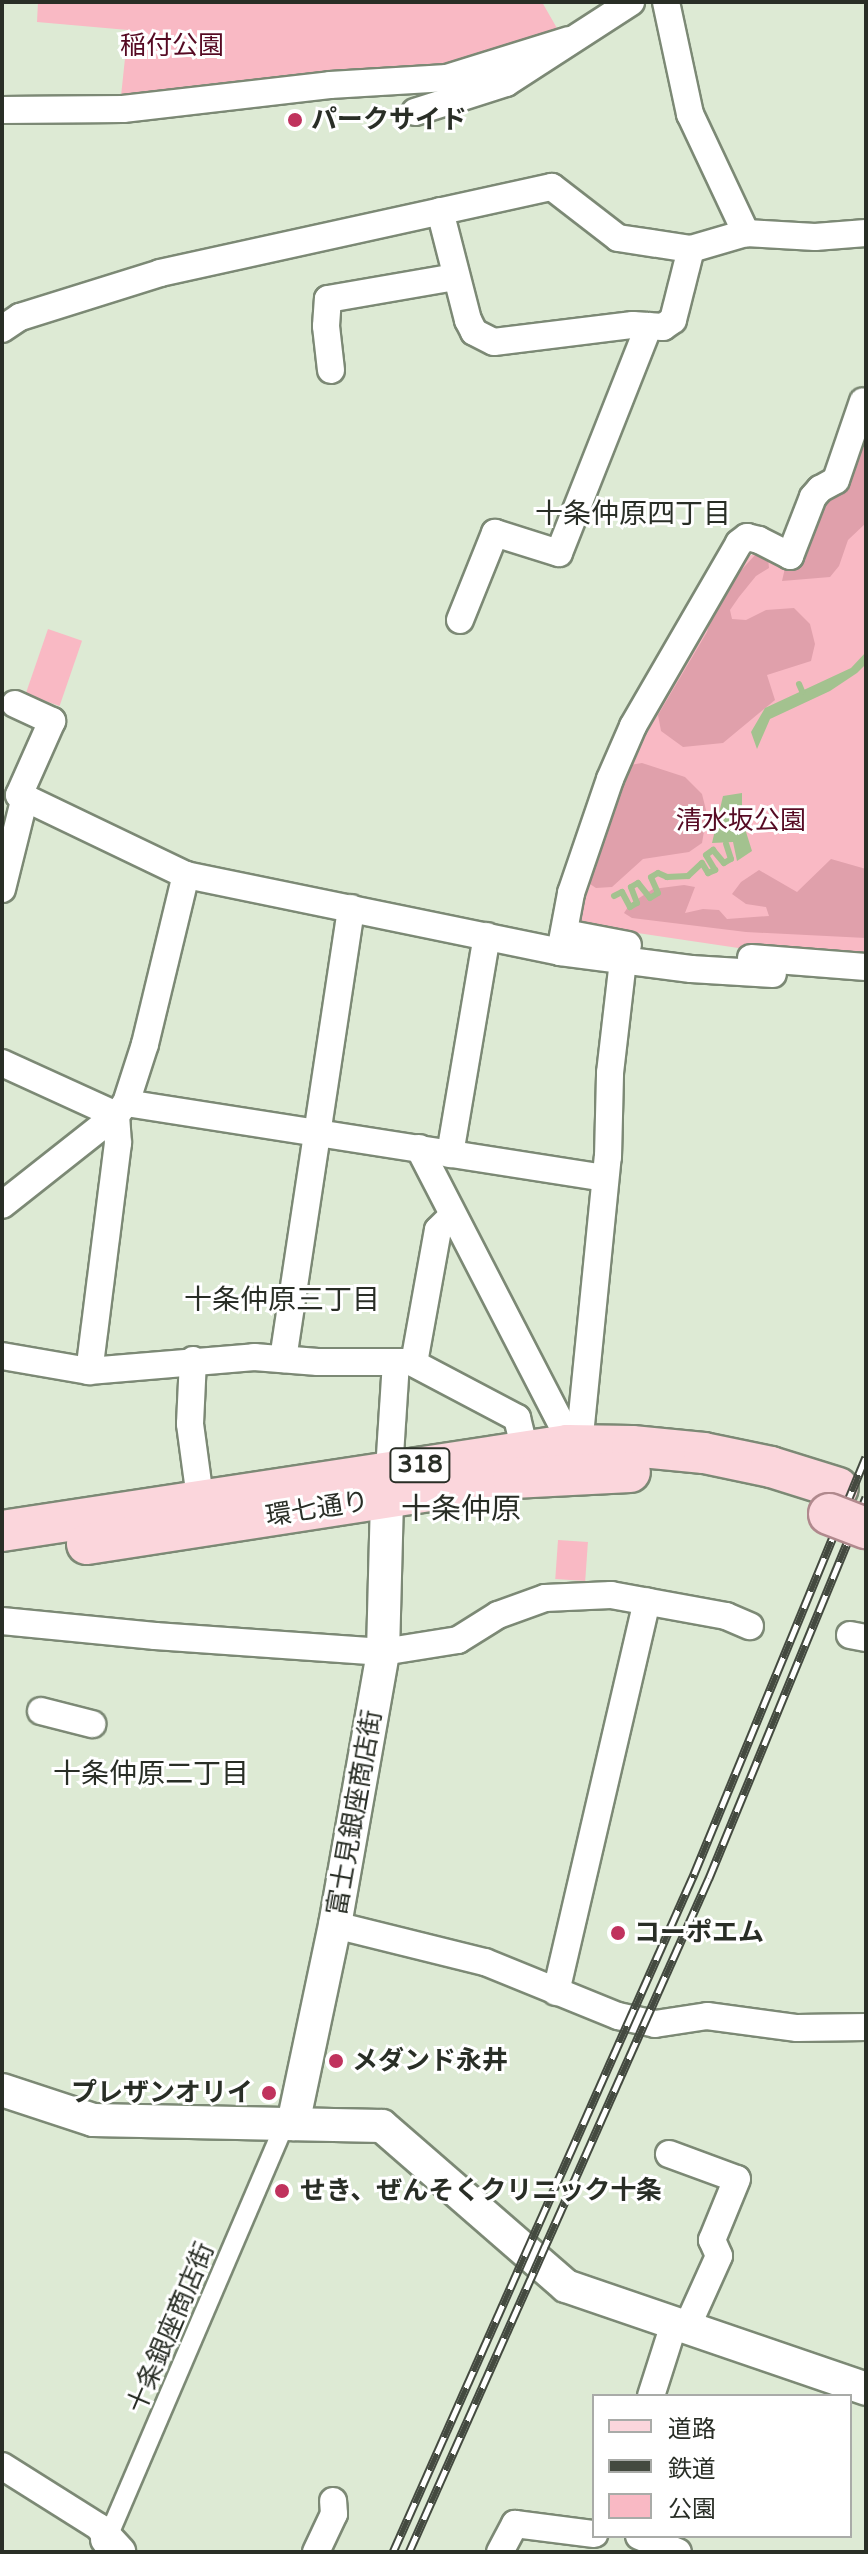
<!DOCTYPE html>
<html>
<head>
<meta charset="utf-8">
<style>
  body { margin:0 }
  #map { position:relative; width:868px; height:2554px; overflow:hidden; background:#ddead4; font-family:"Varela Round","Noto Sans JP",sans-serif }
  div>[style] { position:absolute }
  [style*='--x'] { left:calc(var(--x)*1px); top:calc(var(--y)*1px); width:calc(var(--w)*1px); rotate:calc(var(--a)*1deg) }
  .green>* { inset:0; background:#f9b9c4; transform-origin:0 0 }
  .forest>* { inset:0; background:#e0a0ab }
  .water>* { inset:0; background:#a3c28f }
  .stream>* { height:6px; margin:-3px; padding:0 3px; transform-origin:3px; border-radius:3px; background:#a3c28f }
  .roads { filter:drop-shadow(2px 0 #7c8975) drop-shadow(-2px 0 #7c8975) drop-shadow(0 2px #7c8975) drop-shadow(0 -2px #7c8975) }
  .pedestrian>* { height:18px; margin:-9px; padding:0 9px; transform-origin:9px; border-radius:9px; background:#fff }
  .minor>* { height:26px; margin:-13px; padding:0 13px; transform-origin:13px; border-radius:13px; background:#fff }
  .tertiary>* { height:32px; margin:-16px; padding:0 16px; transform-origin:16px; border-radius:16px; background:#fff }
  .primary>* { height:40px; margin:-20px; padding:0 20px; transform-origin:20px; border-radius:20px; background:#fbd6dc }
  .rail>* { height:9px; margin-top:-4.5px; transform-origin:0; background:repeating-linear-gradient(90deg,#fff 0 18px,#444a40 0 36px); box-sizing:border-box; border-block:2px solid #444a40 }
  .bridges { filter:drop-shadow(2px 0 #b0898d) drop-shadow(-2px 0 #b0898d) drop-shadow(0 2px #b0898d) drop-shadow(0 -2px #b0898d) }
  .primary-bridge>* { height:40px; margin:-20px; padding:0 20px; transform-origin:20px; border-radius:20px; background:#fbd6dc }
  .dots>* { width:22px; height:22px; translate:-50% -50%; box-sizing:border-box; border:4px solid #fff; border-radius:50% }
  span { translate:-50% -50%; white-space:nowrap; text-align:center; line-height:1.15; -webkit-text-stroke:6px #fff; paint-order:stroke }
  .shield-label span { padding:2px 6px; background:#fff; border:2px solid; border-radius:6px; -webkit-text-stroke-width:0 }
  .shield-label { font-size:24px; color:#292e26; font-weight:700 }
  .park-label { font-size:26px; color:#560a23 }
  .poi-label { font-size:26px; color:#292e26; font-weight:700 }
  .left { translate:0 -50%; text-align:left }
  .right { translate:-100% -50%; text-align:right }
  .street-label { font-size:26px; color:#292e26 }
  .neighbourhood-label { font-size:28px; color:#292e26 }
  .quarter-label { font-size:30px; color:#292e26 }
  .frame { position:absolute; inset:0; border:4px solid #292e26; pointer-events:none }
  .legend { position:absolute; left:592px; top:2394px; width:260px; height:144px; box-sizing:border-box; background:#fff; border:2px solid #a9aba8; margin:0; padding:10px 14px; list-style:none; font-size:24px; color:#292e26 }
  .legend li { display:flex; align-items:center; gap:16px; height:40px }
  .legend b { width:40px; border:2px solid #a9aba8 }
</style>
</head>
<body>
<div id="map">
  <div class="green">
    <div style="clip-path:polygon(38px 2px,542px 2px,558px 30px,447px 66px,121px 96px,128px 30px,37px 22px)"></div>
    <div style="clip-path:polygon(866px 430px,866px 958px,745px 949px,577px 924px,579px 894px,619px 785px,649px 720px,746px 558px,760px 550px,793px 565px,820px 498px)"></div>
    <div style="left:48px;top:629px;width:36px;height:69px;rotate:19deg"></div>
    <div style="left:558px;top:1540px;width:30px;height:39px;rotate:4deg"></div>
  </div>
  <div class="forest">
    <div style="clip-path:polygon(866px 442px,866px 523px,848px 540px,839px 566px,830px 577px,782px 581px,785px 568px,801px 555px,823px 506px,848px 482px)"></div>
    <div style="clip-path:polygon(755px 555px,768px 558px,769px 568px,756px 576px,739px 597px,730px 610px,732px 619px,746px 620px,766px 610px,794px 608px,810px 624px,815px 644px,811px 661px,767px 675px,775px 700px,723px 743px,683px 747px,661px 731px,658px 715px,707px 632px,717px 597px)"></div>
    <div style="clip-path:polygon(642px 763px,685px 777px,702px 794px,707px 814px,702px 843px,689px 852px,643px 859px,612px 887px,596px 888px,590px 884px,596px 866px,593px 847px,624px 766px)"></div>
    <div style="clip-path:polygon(831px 859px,866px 869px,866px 938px,746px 932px,632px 918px,624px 913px,630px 904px,653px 889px,684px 885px,695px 887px,685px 913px,703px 909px,719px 910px,727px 919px,769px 916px,766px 907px,746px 904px,732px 894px,741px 882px,759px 870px,797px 892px)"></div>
  </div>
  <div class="water">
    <div style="clip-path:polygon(866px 652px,866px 664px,857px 673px,830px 691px,770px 719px,757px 749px,751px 732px,765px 708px,851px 668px)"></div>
    <div style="clip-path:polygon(742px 793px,742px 819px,752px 851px,737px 861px,733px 842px,712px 843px,723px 796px)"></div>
  </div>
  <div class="stream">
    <div style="--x:799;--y:684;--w:8;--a:67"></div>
    <div style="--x:614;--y:896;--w:9;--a:-27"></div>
    <div style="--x:622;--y:892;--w:17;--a:62"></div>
    <div style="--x:630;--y:907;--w:8;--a:-30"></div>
    <div style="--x:637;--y:903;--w:17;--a:-111"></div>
    <div style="--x:631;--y:887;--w:8;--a:-30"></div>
    <div style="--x:638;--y:883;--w:19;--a:51"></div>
    <div style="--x:650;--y:898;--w:9;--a:-32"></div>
    <div style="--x:658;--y:893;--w:17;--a:-114"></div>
    <div style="--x:651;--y:877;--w:8;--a:-30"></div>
    <div style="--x:658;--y:873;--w:10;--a:24"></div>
    <div style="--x:667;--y:877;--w:21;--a:-3"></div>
    <div style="--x:688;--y:876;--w:19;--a:-43"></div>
    <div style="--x:702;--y:863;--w:12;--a:59"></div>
    <div style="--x:708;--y:873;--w:8;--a:-23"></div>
    <div style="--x:715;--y:870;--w:17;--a:-121"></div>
    <div style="--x:706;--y:855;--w:9;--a:-36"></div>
    <div style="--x:713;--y:850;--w:17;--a:50"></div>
    <div style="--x:724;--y:863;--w:8;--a:-30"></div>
    <div style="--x:731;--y:859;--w:16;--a:-108"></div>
  </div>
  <div class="roads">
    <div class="pedestrian">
      <div style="--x:104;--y:2546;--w:460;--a:-66.8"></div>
    </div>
    <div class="minor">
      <div style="--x:666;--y:2;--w:115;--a:77.9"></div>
      <div style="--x:690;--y:114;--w:132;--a:64.8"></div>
      <div style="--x:2;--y:110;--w:121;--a:-0.5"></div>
      <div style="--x:123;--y:109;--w:208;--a:-6.6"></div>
      <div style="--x:330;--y:85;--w:117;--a:-3.4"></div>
      <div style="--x:447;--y:78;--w:128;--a:-17.3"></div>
      <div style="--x:415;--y:112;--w:96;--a:-17.7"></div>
      <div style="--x:506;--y:83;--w:149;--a:-32.9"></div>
      <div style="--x:440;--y:211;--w:113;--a:75.6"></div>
      <div style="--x:468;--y:320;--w:13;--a:63"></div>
      <div style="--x:474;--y:332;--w:22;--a:27"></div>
      <div style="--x:494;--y:342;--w:140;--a:-7"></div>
      <div style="--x:633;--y:325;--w:30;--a:4"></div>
      <div style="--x:663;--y:327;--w:12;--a:-35"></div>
      <div style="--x:673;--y:320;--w:73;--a:-75.8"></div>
      <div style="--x:2;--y:329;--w:22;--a:-34"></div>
      <div style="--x:20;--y:317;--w:147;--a:-17.4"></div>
      <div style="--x:160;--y:273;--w:401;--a:-12.4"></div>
      <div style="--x:552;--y:187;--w:83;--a:37.7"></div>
      <div style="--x:618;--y:238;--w:74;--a:8.6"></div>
      <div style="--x:691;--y:249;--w:57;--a:-16.2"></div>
      <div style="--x:746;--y:233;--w:69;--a:3.3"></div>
      <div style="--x:815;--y:237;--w:51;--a:-4.5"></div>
      <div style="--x:331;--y:370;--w:44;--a:-96.5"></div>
      <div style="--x:326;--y:326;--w:27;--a:-86"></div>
      <div style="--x:328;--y:299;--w:129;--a:-9.8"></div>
      <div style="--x:460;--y:620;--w:94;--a:-68.1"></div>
      <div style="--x:495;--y:533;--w:67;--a:17.4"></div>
      <div style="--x:559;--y:553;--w:244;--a:-68.4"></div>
      <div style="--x:15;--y:704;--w:41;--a:24.7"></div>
      <div style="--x:52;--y:721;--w:81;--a:114"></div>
      <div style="--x:19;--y:795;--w:185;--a:25.6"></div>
      <div style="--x:186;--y:875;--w:382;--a:11.6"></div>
      <div style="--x:560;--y:952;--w:132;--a:7.4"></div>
      <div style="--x:691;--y:969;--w:82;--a:3.5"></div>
      <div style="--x:2;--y:889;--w:95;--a:-76"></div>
      <div style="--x:565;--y:933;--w:64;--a:10.8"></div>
      <div style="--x:560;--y:952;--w:60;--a:-79.4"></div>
      <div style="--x:571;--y:893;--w:120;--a:-71.1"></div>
      <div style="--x:610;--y:779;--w:58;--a:-66.5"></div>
      <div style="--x:633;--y:726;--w:211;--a:-59.9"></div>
      <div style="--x:739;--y:543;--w:10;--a:-37"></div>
      <div style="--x:747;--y:537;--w:12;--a:14"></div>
      <div style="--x:759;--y:540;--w:35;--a:27"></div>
      <div style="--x:790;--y:556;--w:63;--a:-68.7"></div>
      <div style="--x:813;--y:497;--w:11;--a:-49"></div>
      <div style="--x:820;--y:489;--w:18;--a:-29"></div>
      <div style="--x:836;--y:480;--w:83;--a:-71.1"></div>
      <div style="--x:751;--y:958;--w:115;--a:4.5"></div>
      <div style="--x:2;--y:1063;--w:125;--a:24.5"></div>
      <div style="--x:116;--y:1115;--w:28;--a:86"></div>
      <div style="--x:118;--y:1143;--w:230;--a:97.2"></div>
      <div style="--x:126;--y:1103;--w:483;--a:8.9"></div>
      <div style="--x:419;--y:1148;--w:334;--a:62.7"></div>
      <div style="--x:450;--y:1154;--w:221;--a:-80.4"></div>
      <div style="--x:2;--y:1205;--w:145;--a:-38.3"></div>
      <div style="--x:116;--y:1115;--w:16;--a:-50"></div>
      <div style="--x:126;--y:1103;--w:62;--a:-72.1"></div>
      <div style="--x:145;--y:1044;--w:174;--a:-76.4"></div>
      <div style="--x:2;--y:1356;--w:88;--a:9.8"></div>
      <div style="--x:89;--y:1371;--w:166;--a:-4.8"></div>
      <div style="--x:254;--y:1357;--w:64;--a:4.5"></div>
      <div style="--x:318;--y:1362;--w:93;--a:0"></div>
      <div style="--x:411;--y:1362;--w:120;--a:27.8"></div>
      <div style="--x:517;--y:1418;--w:33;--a:76"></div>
      <div style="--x:283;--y:1359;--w:456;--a:-81.4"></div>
      <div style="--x:193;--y:1360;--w:64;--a:92.7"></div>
      <div style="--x:190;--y:1424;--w:75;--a:82.3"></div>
      <div style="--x:414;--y:1363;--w:135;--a:-79.8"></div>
      <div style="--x:438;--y:1230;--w:20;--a:-45"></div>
      <div style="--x:579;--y:1445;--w:289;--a:-84.3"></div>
      <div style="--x:608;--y:1157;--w:84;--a:-88.6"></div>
      <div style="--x:610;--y:1073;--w:113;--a:-83.4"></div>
      <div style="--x:388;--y:1486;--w:124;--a:-86.3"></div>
      <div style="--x:2;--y:1621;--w:154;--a:5.6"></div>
      <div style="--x:155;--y:1636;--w:229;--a:4"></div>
      <div style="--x:383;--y:1652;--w:76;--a:-9.1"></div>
      <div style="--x:458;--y:1640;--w:47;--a:-32"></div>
      <div style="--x:498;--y:1615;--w:50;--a:-19.9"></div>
      <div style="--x:545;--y:1598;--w:66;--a:-2.6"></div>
      <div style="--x:611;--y:1595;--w:117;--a:10.3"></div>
      <div style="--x:726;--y:1616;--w:26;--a:23"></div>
      <div style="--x:850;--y:1635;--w:16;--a:11"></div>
      <div style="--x:41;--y:1711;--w:53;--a:14.3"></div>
      <div style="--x:335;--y:1925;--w:154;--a:13.9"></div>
      <div style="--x:485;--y:1962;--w:144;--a:22.1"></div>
      <div style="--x:618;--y:2016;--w:38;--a:12"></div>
      <div style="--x:655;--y:2024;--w:53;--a:-8.7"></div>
      <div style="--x:707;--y:2016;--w:91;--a:7.6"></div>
      <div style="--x:797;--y:2028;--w:69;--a:-0.8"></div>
      <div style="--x:556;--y:1992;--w:401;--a:-76.9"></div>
      <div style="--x:669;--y:2154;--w:72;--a:20.2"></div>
      <div style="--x:737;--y:2179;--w:66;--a:112.3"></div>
      <div style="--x:712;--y:2240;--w:17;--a:66"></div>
      <div style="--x:719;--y:2256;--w:80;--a:114.3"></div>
      <div style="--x:651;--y:2396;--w:76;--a:-72.3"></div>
      <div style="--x:2;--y:2466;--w:115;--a:32.2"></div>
      <div style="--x:99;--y:2527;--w:14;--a:56"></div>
      <div style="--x:639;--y:2536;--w:42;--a:22.3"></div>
      <div style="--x:316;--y:2552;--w:42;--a:-64.7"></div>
      <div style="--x:334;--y:2514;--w:13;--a:-94"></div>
      <div style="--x:500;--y:2552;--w:32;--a:-62"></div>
      <div style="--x:515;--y:2524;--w:80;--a:7.2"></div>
    </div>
    <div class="tertiary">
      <div style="--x:2;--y:2090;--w:96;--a:18.2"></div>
      <div style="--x:93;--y:2120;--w:289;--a:1.2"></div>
      <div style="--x:382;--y:2126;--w:244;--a:41"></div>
      <div style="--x:566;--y:2286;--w:317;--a:18.9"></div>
      <div style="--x:293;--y:2124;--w:203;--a:-78.1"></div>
      <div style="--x:335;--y:1925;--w:277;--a:-80"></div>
      <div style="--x:383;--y:1652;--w:154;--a:-88.5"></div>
      <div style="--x:107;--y:2539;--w:18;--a:47"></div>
    </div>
    <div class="primary">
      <div style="--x:2;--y:1531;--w:572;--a:-8.65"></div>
      <div style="--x:567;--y:1445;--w:65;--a:0.9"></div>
      <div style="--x:632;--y:1446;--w:72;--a:5.6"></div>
      <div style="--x:704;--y:1453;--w:68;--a:11.8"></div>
      <div style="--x:771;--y:1467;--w:70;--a:17.4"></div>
      <div style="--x:87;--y:1544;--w:431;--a:-8.8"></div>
      <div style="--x:513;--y:1478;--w:117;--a:-2.9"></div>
    </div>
  </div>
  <div class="rail">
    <div style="--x:393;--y:2552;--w:742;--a:-66.06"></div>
    <div style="--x:694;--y:1874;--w:451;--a:-67.6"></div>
    <div style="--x:409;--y:2552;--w:738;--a:-66.01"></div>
    <div style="--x:709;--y:1878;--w:412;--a:-67.6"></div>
  </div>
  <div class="bridges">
    <div class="primary-bridge">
      <div style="--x:829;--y:1514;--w:40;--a:21"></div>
    </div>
  </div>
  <div class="dots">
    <div style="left:295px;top:120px;background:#c0325d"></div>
    <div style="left:618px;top:1933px;background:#c0325d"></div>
    <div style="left:336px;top:2061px;background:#c0325d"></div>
    <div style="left:269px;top:2093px;background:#c0325d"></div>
    <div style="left:282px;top:2191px;background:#c0325d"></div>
  </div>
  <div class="shield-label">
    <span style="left:420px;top:1465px">318</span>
  </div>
  <div class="park-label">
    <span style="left:172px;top:46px">稲付公園</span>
    <span style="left:741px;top:821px">清水坂公園</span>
  </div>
  <div class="poi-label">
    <span class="left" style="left:311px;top:120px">パークサイド</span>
    <span class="left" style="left:634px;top:1933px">コーポエム</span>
    <span class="left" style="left:352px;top:2061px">メダンド永井</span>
    <span class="right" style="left:253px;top:2093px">プレザンオリイ</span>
    <span class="left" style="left:300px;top:2191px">せき、ぜんそくクリニック十条</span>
  </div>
  <div class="street-label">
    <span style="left:317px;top:1509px;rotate:-9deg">環七通り</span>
    <span style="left:355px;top:1813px;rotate:-80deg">富士見銀座商店街</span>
    <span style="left:171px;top:2328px;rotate:-67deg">十条銀座商店街</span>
  </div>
  <div class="neighbourhood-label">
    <span style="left:633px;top:514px">十条仲原四丁目</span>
    <span style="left:282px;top:1300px">十条仲原三丁目</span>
    <span style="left:151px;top:1774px">十条仲原二丁目</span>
  </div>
  <div class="quarter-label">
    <span style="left:461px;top:1510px">十条仲原</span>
  </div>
  <div class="frame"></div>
  <ul class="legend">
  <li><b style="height:10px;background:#fbd6dc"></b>道路</li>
  <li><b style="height:10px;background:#444a40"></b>鉄道</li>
  <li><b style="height:22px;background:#f9b9c4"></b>公園</li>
  </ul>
</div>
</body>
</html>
